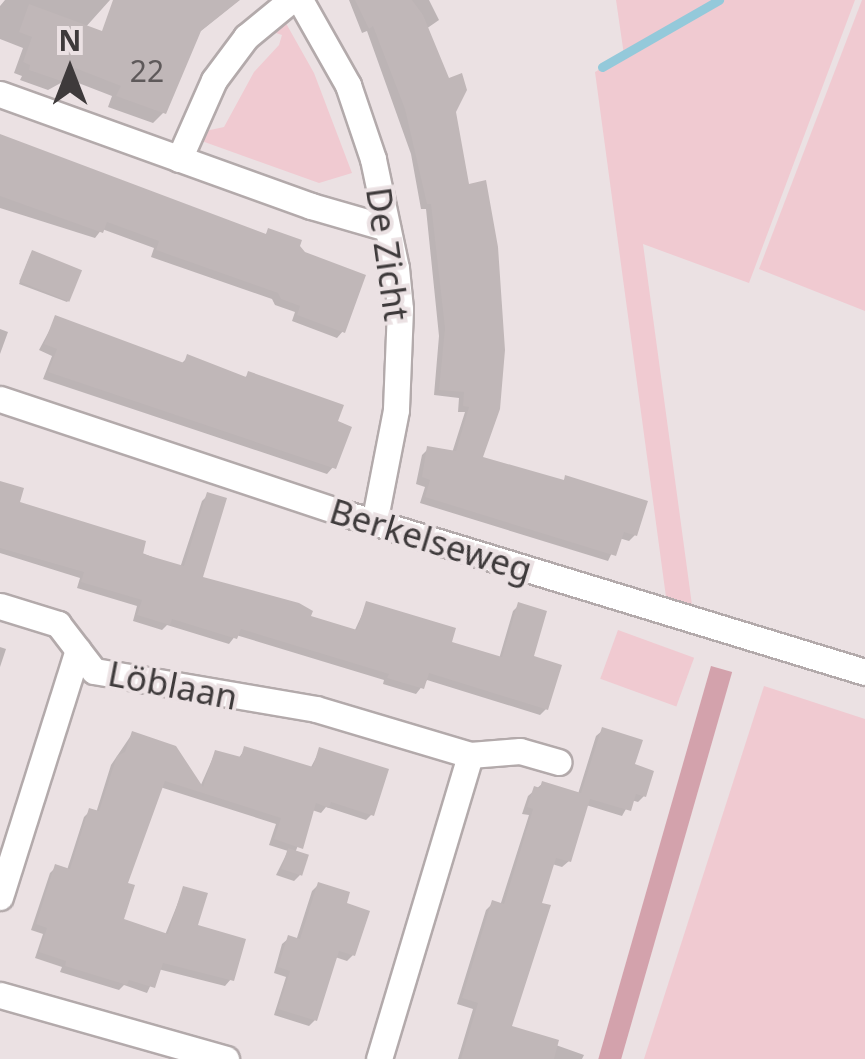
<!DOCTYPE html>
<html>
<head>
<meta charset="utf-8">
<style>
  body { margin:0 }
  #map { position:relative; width:865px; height:1059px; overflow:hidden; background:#ebe1e3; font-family:"Noto Sans",sans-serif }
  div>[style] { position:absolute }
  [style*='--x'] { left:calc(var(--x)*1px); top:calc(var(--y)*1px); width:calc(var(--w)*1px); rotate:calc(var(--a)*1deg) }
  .green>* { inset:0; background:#f0cad1; transform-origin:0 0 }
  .forest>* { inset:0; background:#d3a2ac; transform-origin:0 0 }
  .shadow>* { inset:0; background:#0003 }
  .stream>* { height:9px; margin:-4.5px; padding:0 4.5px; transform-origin:4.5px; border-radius:4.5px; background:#94c9da }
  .building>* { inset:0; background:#c0b7b8; transform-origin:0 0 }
  .roads { filter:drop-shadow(2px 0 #b3aaab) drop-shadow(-2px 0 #b3aaab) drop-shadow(0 2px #b3aaab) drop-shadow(0 -2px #b3aaab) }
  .street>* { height:25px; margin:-12.5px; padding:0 12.5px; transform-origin:12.5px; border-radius:12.5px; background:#fff }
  span { translate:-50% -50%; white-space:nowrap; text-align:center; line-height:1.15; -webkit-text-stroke:8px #ebe1e3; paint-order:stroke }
  .number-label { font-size:30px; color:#5e595a }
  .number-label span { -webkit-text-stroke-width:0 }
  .street-label { font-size:35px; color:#3e3a3b }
  .north { position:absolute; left:20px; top:20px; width:100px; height:100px; -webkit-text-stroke:8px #ebe1e3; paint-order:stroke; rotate:0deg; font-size:28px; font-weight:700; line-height:40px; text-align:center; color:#3e3a3b }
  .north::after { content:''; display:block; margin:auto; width:35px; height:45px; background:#3e3a3b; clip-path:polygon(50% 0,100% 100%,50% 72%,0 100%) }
</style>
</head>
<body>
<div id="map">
  <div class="green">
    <div style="clip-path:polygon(616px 0,855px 0,749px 283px,643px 244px,692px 605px,666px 597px,595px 72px,624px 55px)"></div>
    <div style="clip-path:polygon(862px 0,865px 0,865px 311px,759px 269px)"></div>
    <div style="clip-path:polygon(283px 18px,314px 73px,352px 173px,319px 183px,199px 140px,201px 132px,224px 127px,254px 72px,279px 45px,282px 35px,270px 31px)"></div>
    <div style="left:618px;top:630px;width:81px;height:52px;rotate:20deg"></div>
    <div style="clip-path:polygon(764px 686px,865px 719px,865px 1059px,644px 1059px)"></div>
  </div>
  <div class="forest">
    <div style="left:711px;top:666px;width:22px;height:411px;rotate:16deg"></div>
  </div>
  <div class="shadow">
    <div style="clip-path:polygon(5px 0,110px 0,75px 39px,89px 54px,158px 0,239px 0,198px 33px,164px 112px,153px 123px,108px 107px,112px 96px,68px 79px,48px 90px,20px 80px,22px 76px,14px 73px,23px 48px,0 39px,0 6px)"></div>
    <div style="clip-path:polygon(349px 0,429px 0,439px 20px,426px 29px,454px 111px,479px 459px,562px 482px,566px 478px,635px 535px,629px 541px,619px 538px,608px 561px,420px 503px,425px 487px,416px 484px,422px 455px,428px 449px,452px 453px,465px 412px,458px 412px,459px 398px,434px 395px,439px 336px,426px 209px,421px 209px,411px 154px,367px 31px,362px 33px)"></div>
    <div style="clip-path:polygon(0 138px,264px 236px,269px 231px,297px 247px,343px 331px,337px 338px,292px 321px,295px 312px,275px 305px,272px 299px,151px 257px,154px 248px,102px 229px,95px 238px,0 208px)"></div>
    <div style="clip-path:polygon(30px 256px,69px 300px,67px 302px,19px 284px)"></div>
    <div style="clip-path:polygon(56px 318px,181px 364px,188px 357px,243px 379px,249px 374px,334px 422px,333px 467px,327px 474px,43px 379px,52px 356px,39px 350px)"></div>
    <div style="clip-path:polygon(0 329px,8px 332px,0 354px)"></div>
    <div style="clip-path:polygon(0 484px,17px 503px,180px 568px,202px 501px,208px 495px,200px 579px,354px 632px,367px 604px,449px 643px,499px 659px,513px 611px,519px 605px,546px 709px,540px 715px,427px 680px,416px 694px,383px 684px,384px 680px,236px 635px,229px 644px,167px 625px,162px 630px,133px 621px,137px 606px,77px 588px,80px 578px,0 553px)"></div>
    <div style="clip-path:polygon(0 647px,6px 649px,0 667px)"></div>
    <div style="clip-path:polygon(603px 730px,632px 766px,644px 796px,638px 802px,631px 800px,622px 816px,586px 805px,569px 861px,562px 867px,552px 864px,508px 1028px,584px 1055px,582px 1059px,458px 1059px,473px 1009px,457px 1004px,486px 910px,493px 903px,500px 906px,529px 815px,522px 814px,528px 796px,543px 783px,578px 794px,596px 736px)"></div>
    <div style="clip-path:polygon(132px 734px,200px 787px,215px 753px,238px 759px,245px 749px,310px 769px,320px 750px,372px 814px,366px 820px,326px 807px,321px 813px,312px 810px,295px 853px,300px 875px,294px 881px,276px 875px,288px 851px,269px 845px,276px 824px,160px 787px,125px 885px,121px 921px,165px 935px,184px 888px,195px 926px,231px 979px,225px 986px,158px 969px,147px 993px,124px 985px,119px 990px,60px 972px,62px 967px,35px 958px,43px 934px,31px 930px,50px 873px,56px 867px,67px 870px,84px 817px,90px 811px,96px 813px,111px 765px)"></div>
    <div style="clip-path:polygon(318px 885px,353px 955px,347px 961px,335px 957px,315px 1020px,309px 1026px,274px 1015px,286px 977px,274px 973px,282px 944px,289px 938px,296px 941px,312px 891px)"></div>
  </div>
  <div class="stream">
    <div style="--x:602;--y:67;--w:135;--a:-29.8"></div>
  </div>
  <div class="building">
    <div style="clip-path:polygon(113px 0,240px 0,201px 31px,166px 114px,116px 96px,121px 86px,75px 68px,70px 80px,63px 77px,61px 81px,29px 70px,30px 65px,23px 62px,32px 37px,19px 32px,29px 4px,102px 31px)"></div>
    <div style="clip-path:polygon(355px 0,412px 0,423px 15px,449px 78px,462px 73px,467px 90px,456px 112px,469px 184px,486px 180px,498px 247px,505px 350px,500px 409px,483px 457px,564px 480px,565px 475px,648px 501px,637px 536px,624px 532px,616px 556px,425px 497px,430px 480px,422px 477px,427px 446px,456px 451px,469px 407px,463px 406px,464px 392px,439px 390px,445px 328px,431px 204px,427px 204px,405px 109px,373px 26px,369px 29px)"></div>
    <div style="clip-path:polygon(0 134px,266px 234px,268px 228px,302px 240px,300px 246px,305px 252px,366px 275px,345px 333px,297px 315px,300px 306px,281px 299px,278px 293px,156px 250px,159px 241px,107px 222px,103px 233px,0 196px)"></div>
    <div style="left:32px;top:250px;width:54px;height:34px;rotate:22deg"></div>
    <div style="clip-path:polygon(55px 315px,184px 363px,187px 354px,246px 377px,248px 371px,344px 405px,338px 421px,352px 427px,336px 469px,48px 372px,57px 349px,44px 344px)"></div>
    <div style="clip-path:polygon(0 481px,24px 488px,20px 502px,146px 541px,143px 554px,184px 566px,207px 492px,227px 498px,203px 577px,299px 603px,313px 611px,311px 616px,357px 630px,366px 601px,456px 628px,452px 642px,502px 657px,518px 602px,547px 611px,534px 656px,562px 665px,548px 710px,429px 673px,424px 689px,387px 678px,389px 674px,241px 629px,237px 639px,172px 619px,170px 625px,137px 615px,142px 600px,81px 582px,84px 572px,0 548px)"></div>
    <div style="clip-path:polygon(602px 727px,643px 740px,635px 764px,654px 771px,646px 797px,636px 794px,631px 811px,590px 799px,571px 862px,556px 858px,542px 903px,551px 905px,512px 1026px,559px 1040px,554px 1059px,461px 1059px,478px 1003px,462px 998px,492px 900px,504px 904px,533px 809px,527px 807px,534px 786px,540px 788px,542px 781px,581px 793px)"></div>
    <div style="clip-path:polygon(132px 731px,176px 746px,203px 787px,215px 750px,241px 757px,244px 746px,313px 767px,319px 747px,389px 769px,374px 816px,331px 802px,329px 808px,316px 803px,303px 849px,274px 839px,281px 818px,165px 781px,128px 883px,135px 885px,124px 919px,168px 934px,183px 886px,208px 893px,198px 925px,246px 939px,234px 981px,163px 963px,155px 988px,129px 980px,127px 985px,65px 966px,66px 961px,39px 952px,47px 928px,36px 924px,55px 864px,70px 869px,89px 808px,99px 811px,117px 756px,125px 752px)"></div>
    <div style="left:288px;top:848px;width:22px;height:22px;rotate:18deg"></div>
    <div style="clip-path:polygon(318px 882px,350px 892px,347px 903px,370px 911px,355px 956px,339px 951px,317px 1021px,278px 1009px,290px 971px,278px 967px,288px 935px,300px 939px)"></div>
  </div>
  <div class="roads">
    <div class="street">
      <div style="--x:300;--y:0;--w:98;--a:60.5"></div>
      <div style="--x:348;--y:85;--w:78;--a:71.3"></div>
      <div style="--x:373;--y:159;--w:111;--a:78.1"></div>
      <div style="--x:396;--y:268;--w:41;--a:84.4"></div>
      <div style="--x:400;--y:309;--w:101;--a:92.3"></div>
      <div style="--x:396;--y:410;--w:115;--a:101"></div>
      <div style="--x:0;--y:94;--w:331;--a:19.8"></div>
      <div style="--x:311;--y:206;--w:79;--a:16.1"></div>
      <div style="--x:179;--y:159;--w:86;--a:-66.1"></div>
      <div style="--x:214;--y:80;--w:54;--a:-53.3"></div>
      <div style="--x:246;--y:37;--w:58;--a:-39.4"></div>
      <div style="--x:0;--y:399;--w:355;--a:18.4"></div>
      <div style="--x:337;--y:511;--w:552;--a:16.96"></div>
      <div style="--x:0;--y:606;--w:61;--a:17.2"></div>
      <div style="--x:58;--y:624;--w:59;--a:52.5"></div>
      <div style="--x:94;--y:671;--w:225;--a:9.7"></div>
      <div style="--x:316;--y:709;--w:161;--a:16.6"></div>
      <div style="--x:470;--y:755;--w:50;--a:-4.6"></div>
      <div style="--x:520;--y:751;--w:40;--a:16"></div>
      <div style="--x:0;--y:897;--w:259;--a:-72.5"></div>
      <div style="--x:0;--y:995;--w:235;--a:15.8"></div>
      <div style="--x:379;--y:1059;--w:317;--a:-73.3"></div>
    </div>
  </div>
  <div class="number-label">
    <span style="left:147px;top:71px">22</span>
  </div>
  <div class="street-label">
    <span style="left:388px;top:254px;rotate:82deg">De Zicht</span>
    <span style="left:431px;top:540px;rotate:17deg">Berkelseweg</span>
    <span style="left:173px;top:685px;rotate:11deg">Löblaan</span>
  </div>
  <div class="north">N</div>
</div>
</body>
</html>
